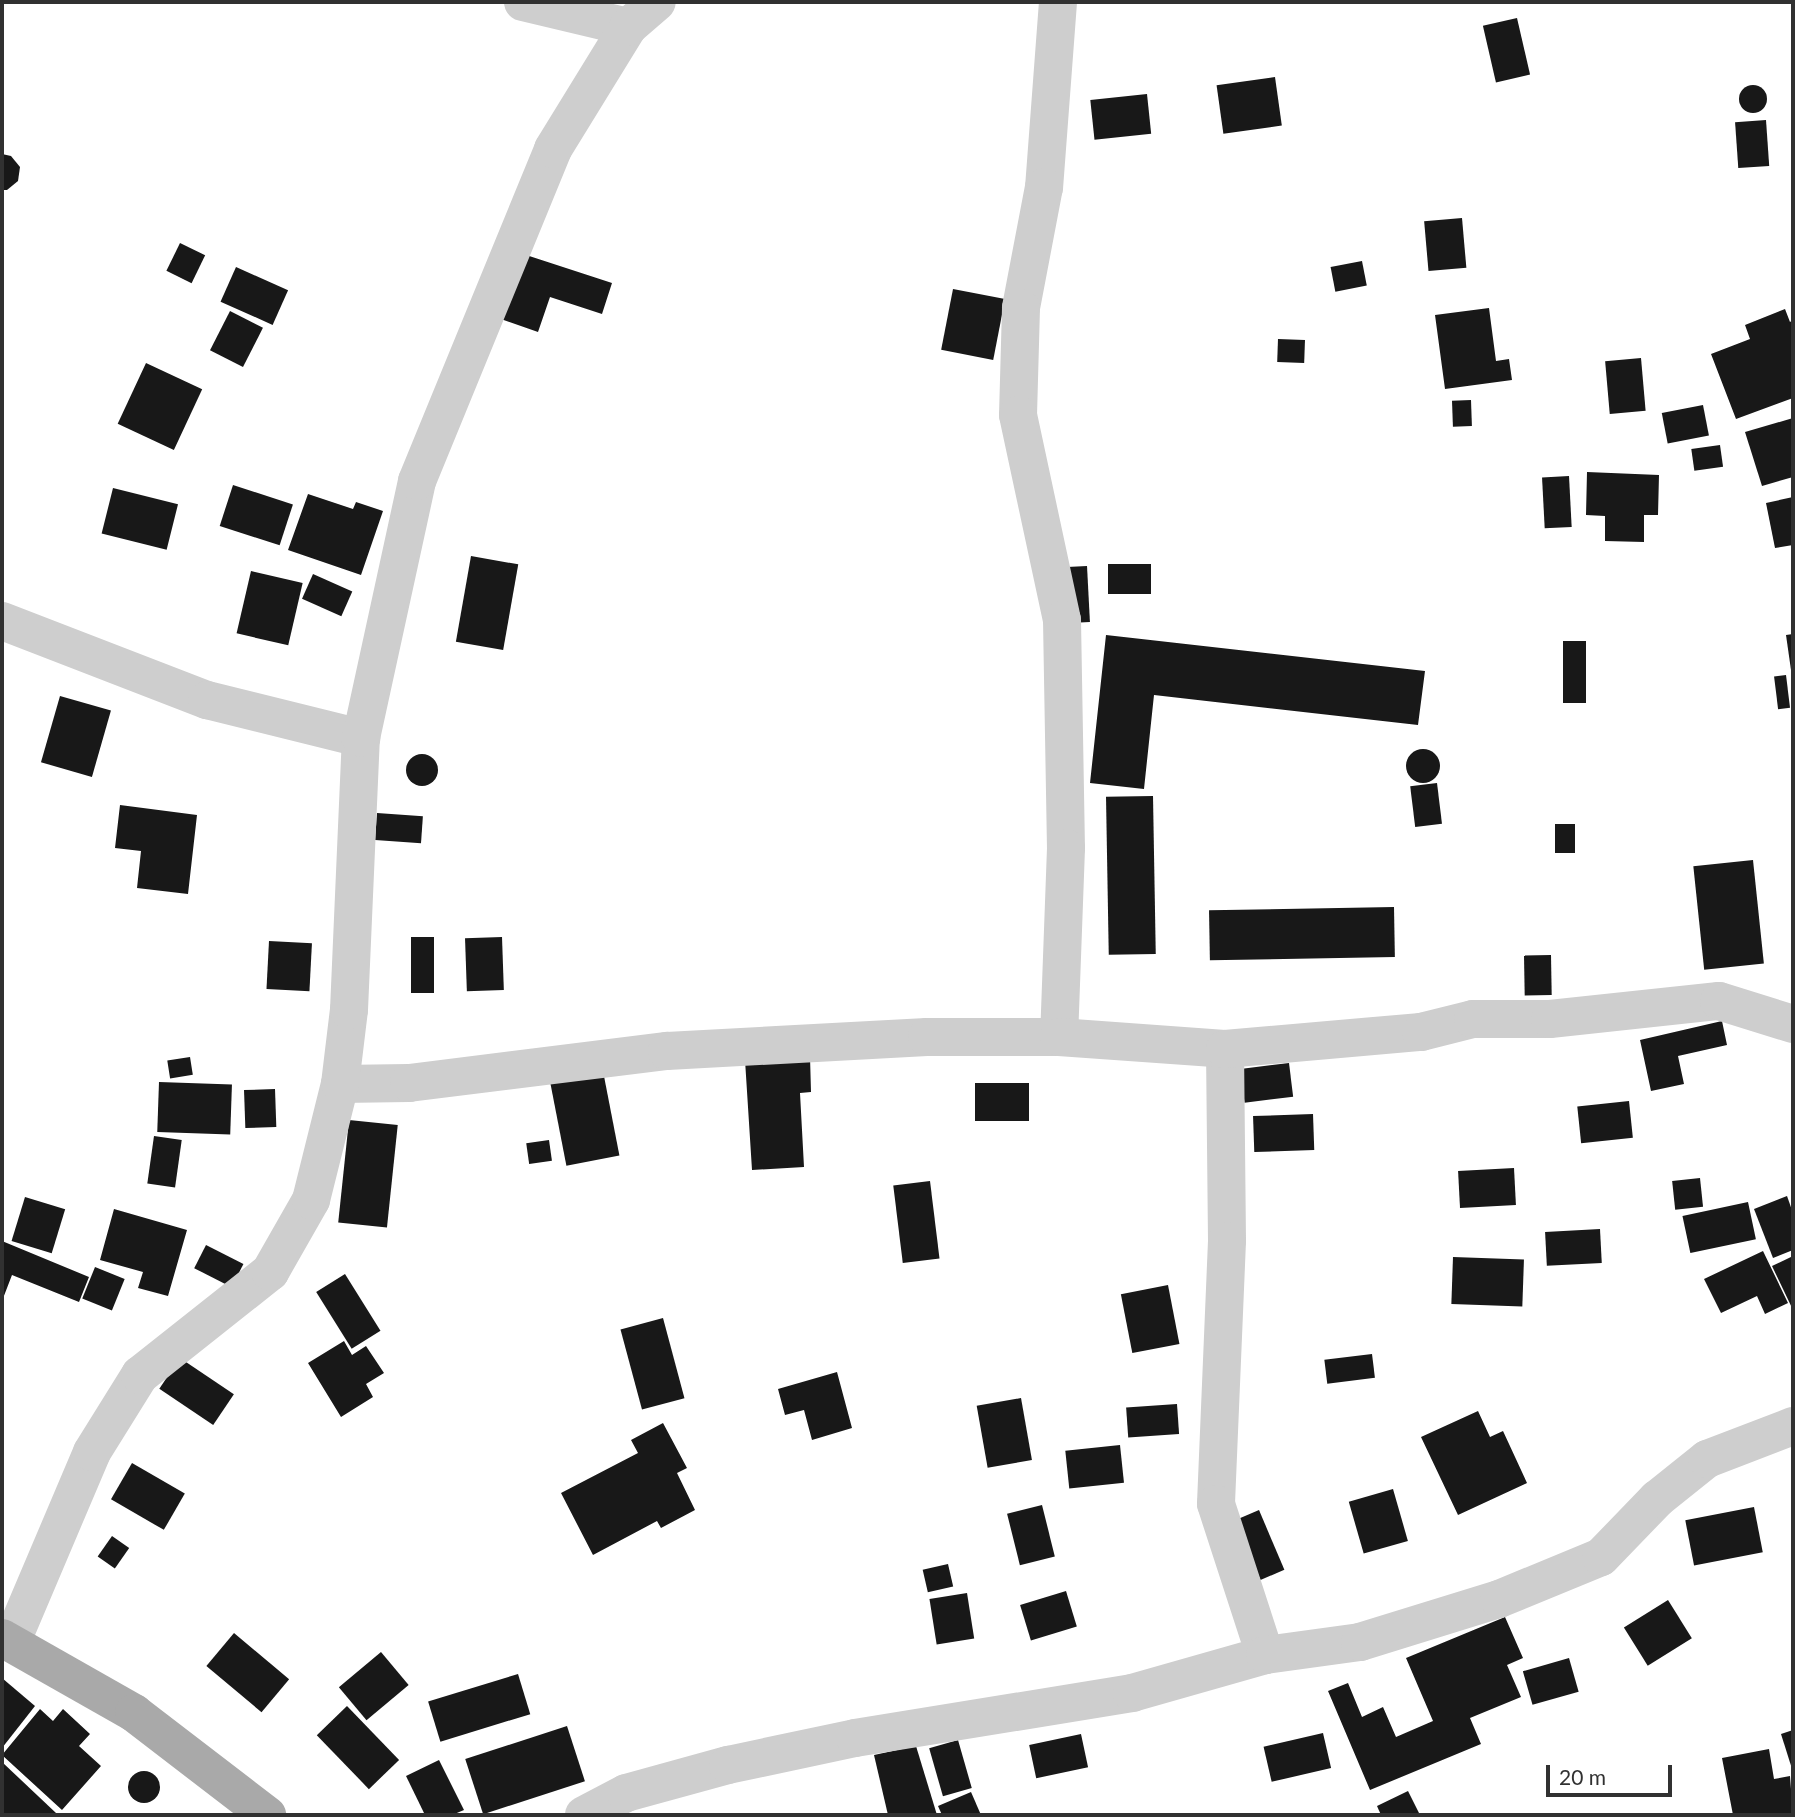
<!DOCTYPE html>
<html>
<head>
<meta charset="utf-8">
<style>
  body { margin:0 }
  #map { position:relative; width:1795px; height:1817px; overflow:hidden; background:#fff; font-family:Lato,sans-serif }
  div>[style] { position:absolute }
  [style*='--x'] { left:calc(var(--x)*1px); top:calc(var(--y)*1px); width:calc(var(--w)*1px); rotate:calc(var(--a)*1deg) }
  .building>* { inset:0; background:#181818; transform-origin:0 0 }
  .round { border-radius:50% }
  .minor>* { height:38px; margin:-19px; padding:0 19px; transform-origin:19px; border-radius:19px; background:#cecece }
  .primary>* { height:38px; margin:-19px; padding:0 19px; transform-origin:19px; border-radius:19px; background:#a9a9a9 }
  span { translate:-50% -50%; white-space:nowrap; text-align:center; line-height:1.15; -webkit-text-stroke:7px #fff; paint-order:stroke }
  .frame { position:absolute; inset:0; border:4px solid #313131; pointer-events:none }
  .scale { position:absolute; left:1546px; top:1765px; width:126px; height:32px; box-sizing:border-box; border:4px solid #313131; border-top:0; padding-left:9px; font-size:21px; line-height:24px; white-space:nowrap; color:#313131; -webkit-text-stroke:5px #fff; paint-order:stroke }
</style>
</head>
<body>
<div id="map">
  <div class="building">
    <div style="left:1517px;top:18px;width:58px;height:35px;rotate:77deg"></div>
    <div style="left:1275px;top:77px;width:49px;height:59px;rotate:82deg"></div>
    <div class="round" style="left:1739px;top:85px;width:28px;height:28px"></div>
    <div style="left:1147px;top:94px;width:40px;height:57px;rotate:84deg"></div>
    <div style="left:1766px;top:120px;width:46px;height:31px;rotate:86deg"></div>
    <div style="clip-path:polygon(2px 154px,11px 156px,20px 167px,18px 181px,7px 190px,2px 190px)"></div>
    <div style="left:1462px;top:218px;width:50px;height:38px;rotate:85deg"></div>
    <div style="left:180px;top:243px;width:28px;height:31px;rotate:26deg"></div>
    <div style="clip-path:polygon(520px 253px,612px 283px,602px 314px,550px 297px,538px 332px,498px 318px)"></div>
    <div style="left:1362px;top:261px;width:25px;height:32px;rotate:79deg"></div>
    <div style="left:236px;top:267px;width:57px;height:38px;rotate:24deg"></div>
    <div style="left:953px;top:289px;width:53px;height:62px;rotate:11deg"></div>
    <div style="clip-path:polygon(1489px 308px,1496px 361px,1509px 359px,1512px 380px,1445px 389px,1435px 315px)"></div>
    <div style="clip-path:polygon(1785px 309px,1790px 322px,1793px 320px,1793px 398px,1736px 419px,1711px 354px,1750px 339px,1745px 325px)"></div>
    <div style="left:230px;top:311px;width:37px;height:44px;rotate:27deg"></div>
    <div style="left:1278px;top:339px;width:27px;height:23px;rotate:2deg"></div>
    <div style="left:1641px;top:358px;width:53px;height:36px;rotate:85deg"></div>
    <div style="left:146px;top:363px;width:62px;height:67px;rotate:25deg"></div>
    <div style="left:1471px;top:400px;width:26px;height:19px;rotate:88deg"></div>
    <div style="left:1703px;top:405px;width:31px;height:42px;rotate:79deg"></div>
    <div style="clip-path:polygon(1793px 418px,1793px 477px,1762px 486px,1745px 432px)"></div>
    <div style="left:1720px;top:445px;width:22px;height:29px;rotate:82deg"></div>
    <div style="clip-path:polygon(1587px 472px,1659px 475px,1658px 515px,1644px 515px,1644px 542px,1605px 541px,1605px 516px,1586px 515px)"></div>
    <div style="left:1569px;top:476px;width:51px;height:27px;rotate:87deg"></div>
    <div style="left:233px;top:485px;width:63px;height:43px;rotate:18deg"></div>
    <div style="left:113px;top:488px;width:67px;height:47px;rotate:14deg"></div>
    <div style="clip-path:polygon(308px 494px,353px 509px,356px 502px,383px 511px,361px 575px,288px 550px)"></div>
    <div style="clip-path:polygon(1793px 497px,1793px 545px,1775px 548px,1766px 503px)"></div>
    <div style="left:471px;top:556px;width:48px;height:87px;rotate:10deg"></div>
    <div style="left:1108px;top:564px;width:43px;height:30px"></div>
    <div style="left:1087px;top:566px;width:56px;height:20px;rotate:87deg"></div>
    <div style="left:251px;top:571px;width:53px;height:64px;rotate:13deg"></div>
    <div style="left:313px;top:574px;width:43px;height:27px;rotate:24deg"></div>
    <div style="clip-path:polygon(1793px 634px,1793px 677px,1792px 677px,1786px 635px)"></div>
    <div style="clip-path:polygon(1106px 635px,1425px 671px,1418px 725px,1154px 695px,1144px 789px,1090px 783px)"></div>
    <div style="left:1563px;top:641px;width:23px;height:62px"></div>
    <div style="left:1786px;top:675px;width:33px;height:12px;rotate:83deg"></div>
    <div style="left:60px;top:696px;width:53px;height:69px;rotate:16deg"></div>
    <div class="round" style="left:1406px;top:749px;width:34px;height:34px"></div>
    <div class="round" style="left:406px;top:754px;width:32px;height:32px"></div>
    <div style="left:1437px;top:783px;width:41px;height:27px;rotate:83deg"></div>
    <div style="left:1153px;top:796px;width:158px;height:47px;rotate:89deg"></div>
    <div style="clip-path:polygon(120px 805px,197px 815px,188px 894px,137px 888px,141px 851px,115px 848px)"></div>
    <div style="left:377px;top:813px;width:46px;height:27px;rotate:4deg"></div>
    <div style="left:1555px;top:824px;width:20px;height:29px"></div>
    <div style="left:1753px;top:860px;width:104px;height:60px;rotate:84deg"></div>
    <div style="left:1394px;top:907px;width:50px;height:185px;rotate:89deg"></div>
    <div style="left:411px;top:937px;width:23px;height:56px"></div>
    <div style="left:502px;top:937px;width:53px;height:37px;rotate:88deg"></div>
    <div style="left:269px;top:941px;width:43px;height:48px;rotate:3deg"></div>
    <div style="left:1551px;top:955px;width:40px;height:27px;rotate:89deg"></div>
    <div style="clip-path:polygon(1722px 1021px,1727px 1045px,1678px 1056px,1684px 1084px,1651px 1091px,1640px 1040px)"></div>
    <div style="clip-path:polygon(810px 1056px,811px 1092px,800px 1093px,804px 1167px,752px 1170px,745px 1060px)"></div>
    <div style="left:190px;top:1057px;width:18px;height:23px;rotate:81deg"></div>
    <div style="left:1289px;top:1063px;width:34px;height:49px;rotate:83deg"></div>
    <div style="left:603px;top:1071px;width:86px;height:54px;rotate:79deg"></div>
    <div style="left:159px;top:1082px;width:73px;height:50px;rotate:2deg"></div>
    <div style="left:975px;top:1083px;width:54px;height:38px"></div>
    <div style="left:275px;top:1089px;width:38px;height:31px;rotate:88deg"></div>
    <div style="left:1629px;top:1101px;width:37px;height:52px;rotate:84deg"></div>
    <div style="left:1313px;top:1114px;width:36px;height:60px;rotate:88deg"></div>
    <div style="left:349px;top:1120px;width:49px;height:103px;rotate:6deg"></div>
    <div style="left:154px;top:1136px;width:28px;height:48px;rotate:8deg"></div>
    <div style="left:549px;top:1140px;width:21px;height:23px;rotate:82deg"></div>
    <div style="left:1514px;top:1168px;width:37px;height:56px;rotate:87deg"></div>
    <div style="left:1700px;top:1178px;width:29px;height:28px;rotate:84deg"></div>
    <div style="left:930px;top:1181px;width:78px;height:37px;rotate:83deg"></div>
    <div style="clip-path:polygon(1787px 1196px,1793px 1213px,1793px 1250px,1773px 1258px,1754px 1209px)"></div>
    <div style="left:25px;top:1197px;width:42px;height:46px;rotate:17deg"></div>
    <div style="left:1748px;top:1202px;width:38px;height:67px;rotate:78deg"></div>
    <div style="clip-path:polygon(114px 1209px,187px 1230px,168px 1296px,138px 1288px,143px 1272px,100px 1260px)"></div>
    <div style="left:1600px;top:1229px;width:34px;height:55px;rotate:87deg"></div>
    <div style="clip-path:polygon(2px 1241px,89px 1277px,79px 1302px,12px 1275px,2px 1301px)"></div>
    <div style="left:206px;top:1245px;width:42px;height:26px;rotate:27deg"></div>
    <div style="clip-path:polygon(1763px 1251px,1788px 1303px,1765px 1314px,1757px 1296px,1721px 1313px,1704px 1279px)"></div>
    <div style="clip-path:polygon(1793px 1256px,1793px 1310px,1772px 1266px)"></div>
    <div style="left:1453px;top:1257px;width:71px;height:47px;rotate:2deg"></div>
    <div style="left:95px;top:1267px;width:32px;height:34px;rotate:22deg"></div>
    <div style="left:345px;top:1274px;width:67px;height:34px;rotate:58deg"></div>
    <div style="left:1168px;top:1285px;width:60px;height:48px;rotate:79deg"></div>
    <div style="left:663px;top:1318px;width:83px;height:44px;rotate:75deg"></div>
    <div style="clip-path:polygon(344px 1341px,352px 1355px,366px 1346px,384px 1373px,366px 1384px,373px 1397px,341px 1417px,308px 1363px)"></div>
    <div style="left:1372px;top:1354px;width:24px;height:48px;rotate:83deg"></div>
    <div style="left:180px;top:1358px;width:65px;height:37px;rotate:34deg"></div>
    <div style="clip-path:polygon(837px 1372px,852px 1428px,812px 1440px,804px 1410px,785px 1415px,778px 1389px)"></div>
    <div style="left:1021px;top:1398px;width:63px;height:45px;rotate:80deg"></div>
    <div style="left:1177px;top:1404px;width:30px;height:51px;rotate:86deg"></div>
    <div style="clip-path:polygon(1478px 1411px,1490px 1437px,1503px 1431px,1527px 1483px,1458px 1515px,1421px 1437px)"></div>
    <div style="clip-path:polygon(663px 1423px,687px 1468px,677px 1473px,695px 1510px,661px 1528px,657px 1521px,593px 1555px,561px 1493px,638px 1453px,631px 1440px)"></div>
    <div style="left:1120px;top:1445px;width:38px;height:55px;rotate:84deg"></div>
    <div style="left:132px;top:1463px;width:61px;height:42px;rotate:30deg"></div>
    <div style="left:1393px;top:1489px;width:54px;height:46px;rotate:74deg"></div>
    <div style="left:1042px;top:1505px;width:53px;height:36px;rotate:76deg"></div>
    <div style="left:1754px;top:1507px;width:46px;height:70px;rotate:79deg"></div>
    <div style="left:1259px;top:1510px;width:65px;height:26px;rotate:67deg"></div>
    <div style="left:112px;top:1536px;width:21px;height:25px;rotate:35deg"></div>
    <div style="left:948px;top:1564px;width:23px;height:26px;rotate:77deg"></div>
    <div style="left:1066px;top:1591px;width:37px;height:48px;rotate:73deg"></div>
    <div style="left:967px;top:1593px;width:46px;height:38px;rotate:81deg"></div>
    <div style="left:1668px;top:1600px;width:45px;height:52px;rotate:58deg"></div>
    <div style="clip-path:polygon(1505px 1617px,1523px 1658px,1507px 1665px,1521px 1697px,1470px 1718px,1481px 1744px,1370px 1790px,1328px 1691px,1348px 1683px,1362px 1717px,1383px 1707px,1396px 1737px,1433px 1721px,1406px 1658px)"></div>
    <div style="left:234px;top:1633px;width:72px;height:43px;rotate:40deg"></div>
    <div style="left:381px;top:1652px;width:43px;height:55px;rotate:50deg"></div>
    <div style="left:1569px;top:1658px;width:35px;height:48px;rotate:74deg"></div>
    <div style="left:518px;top:1674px;width:42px;height:94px;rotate:73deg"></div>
    <div style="clip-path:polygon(2px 1678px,35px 1706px,2px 1748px)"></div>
    <div style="left:347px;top:1706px;width:75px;height:42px;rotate:46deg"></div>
    <div style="clip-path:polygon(40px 1709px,53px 1721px,63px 1709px,90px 1734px,79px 1746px,101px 1766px,62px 1810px,2px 1755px)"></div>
    <div style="left:567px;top:1726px;width:58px;height:107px;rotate:72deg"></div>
    <div style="clip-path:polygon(1793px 1730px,1793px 1772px,1781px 1734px)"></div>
    <div style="left:1323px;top:1733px;width:36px;height:61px;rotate:77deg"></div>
    <div style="left:1081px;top:1734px;width:34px;height:53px;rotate:78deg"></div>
    <div style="left:958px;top:1740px;width:50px;height:30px;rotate:74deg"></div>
    <div style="clip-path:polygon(916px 1746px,937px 1815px,888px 1815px,874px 1755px)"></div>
    <div style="clip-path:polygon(1769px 1749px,1774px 1779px,1790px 1776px,1793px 1815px,1733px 1815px,1722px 1758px)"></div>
    <div style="clip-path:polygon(439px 1760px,464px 1810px,452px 1815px,425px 1815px,406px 1776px)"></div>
    <div style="clip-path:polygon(2px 1762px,56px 1813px,53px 1815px,2px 1815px)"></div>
    <div class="round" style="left:128px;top:1771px;width:32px;height:32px"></div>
    <div style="clip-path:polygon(1408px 1791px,1420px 1815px,1381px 1815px,1377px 1806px)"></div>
    <div style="clip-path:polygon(971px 1792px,981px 1815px,942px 1815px,938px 1806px)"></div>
  </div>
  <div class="minor">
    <div style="--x:523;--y:2;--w:108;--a:13.4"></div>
    <div style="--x:1058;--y:2;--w:186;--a:94.3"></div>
    <div style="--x:1044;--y:187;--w:123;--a:100.8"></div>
    <div style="--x:1021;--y:308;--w:107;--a:91.6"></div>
    <div style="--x:1018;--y:415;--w:210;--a:77.9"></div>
    <div style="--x:1062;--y:620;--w:228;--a:89"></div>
    <div style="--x:1066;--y:848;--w:189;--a:92.1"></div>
    <div style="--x:2;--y:621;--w:220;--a:21.1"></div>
    <div style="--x:207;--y:700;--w:159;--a:13.9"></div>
    <div style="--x:1225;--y:1049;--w:192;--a:89.4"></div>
    <div style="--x:1227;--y:1241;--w:263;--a:92.4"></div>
    <div style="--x:1216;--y:1504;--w:159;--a:72"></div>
    <div style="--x:340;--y:1084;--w:69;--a:-0.8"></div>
    <div style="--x:409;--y:1083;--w:260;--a:-7.1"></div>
    <div style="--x:667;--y:1051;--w:260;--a:-3.1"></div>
    <div style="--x:927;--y:1037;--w:132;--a:0"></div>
    <div style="--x:1059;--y:1037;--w:166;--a:4.1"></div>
    <div style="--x:1225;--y:1049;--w:197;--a:-5"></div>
    <div style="--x:1421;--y:1032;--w:54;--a:-14"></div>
    <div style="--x:1473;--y:1019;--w:77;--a:0"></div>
    <div style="--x:1550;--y:1019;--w:170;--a:-6.1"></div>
    <div style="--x:1719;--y:1001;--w:77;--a:17.3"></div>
    <div style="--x:11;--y:1643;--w:207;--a:-67"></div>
    <div style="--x:92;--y:1452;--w:91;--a:-58.1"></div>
    <div style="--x:140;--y:1375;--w:166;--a:-38.4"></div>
    <div style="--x:270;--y:1272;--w:83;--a:-60.3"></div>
    <div style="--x:311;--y:1200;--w:120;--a:-76"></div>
    <div style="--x:340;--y:1084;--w:75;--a:-83.1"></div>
    <div style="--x:349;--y:1010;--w:272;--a:-87.5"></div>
    <div style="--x:361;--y:738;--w:263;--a:-77.7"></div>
    <div style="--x:417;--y:481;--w:359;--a:-67.7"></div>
    <div style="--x:553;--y:149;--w:143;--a:-58.4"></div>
    <div style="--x:628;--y:27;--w:38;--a:-41"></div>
    <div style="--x:584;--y:1815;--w:47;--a:-27.6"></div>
    <div style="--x:626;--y:1793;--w:106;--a:-15.4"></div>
    <div style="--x:728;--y:1765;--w:130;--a:-12"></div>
    <div style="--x:855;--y:1738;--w:281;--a:-9.2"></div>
    <div style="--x:1132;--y:1693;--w:138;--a:-15.9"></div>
    <div style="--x:1265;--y:1655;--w:96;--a:-7.8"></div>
    <div style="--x:1360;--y:1642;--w:145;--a:-17.2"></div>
    <div style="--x:1499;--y:1599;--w:110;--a:-22.4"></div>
    <div style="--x:1601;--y:1557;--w:81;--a:-46"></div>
    <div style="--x:1657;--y:1499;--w:64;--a:-38.7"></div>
    <div style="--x:1707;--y:1459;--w:92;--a:-21"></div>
  </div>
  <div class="primary">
    <div style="--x:2;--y:1638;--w:152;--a:29.6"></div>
    <div style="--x:134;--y:1713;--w:168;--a:37.5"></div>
  </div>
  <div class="frame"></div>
  <div class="scale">20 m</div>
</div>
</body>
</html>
